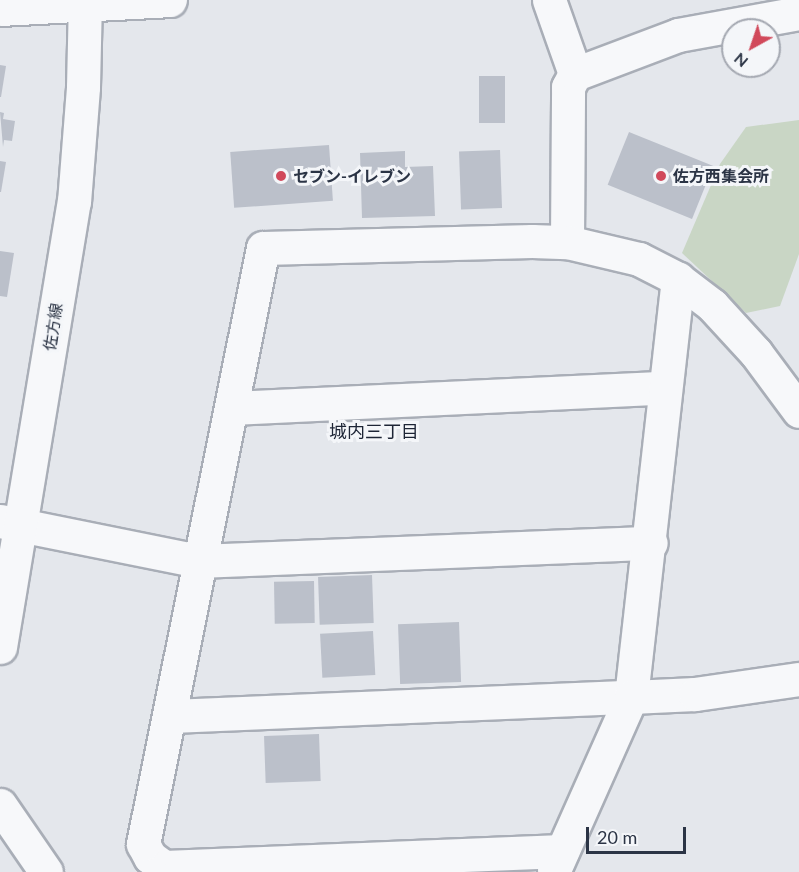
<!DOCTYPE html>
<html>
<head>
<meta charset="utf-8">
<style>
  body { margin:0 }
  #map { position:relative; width:799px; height:872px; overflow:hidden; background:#e4e7ec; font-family:Lato,"Noto Sans JP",sans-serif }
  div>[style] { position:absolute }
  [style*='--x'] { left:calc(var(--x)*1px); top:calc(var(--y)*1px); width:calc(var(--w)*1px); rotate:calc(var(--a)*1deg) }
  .green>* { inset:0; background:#c9d6c5 }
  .building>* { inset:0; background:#bbc0ca; transform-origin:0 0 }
  .roads { filter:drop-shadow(2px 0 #a9aeb7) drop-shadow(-2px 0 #a9aeb7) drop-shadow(0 2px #a9aeb7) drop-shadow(0 -2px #a9aeb7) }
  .minor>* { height:33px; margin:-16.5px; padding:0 16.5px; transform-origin:16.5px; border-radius:16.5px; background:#f7f8fa }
  .dots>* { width:16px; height:16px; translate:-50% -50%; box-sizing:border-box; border:3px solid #f4f6f9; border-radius:50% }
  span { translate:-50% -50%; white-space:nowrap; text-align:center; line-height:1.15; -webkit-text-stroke:6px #f4f6f9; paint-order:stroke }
  .poi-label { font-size:16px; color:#2b3445; font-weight:700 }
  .left { translate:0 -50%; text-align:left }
  .street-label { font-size:16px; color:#2b3445 }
  .neighbourhood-label { font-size:18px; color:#1d2536 }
  .north { position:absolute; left:721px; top:18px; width:60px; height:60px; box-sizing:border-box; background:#f4f6f9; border:2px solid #a4a8b1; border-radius:50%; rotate:220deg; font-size:16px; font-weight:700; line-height:24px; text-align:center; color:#2b3445 }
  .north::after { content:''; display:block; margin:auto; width:21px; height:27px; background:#d1495b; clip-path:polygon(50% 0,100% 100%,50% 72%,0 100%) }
  .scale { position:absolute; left:586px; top:827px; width:100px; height:27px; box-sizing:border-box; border:3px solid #2b3445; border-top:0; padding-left:8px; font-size:18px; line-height:21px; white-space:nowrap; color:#2b3445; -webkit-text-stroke:4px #f4f6f9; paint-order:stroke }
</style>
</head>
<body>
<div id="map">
  <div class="green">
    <div style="clip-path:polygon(799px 120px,799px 254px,780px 306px,746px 313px,682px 253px,720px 164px,746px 127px)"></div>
  </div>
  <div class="building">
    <div style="clip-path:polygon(0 65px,6px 66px,1px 97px,0 97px)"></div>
    <div style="left:479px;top:76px;width:26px;height:47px"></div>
    <div style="clip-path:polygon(0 112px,4px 113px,3px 119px,15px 121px,12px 141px,4px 140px,3px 147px)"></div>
    <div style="left:629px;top:132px;width:91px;height:57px;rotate:22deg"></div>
    <div style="left:329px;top:145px;width:56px;height:99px;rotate:86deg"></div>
    <div style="left:500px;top:150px;width:58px;height:41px;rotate:88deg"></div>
    <div style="clip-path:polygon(405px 151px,405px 167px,433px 166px,435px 216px,362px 218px,360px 153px)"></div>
    <div style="clip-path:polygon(0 161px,6px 162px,1px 192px,0 192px)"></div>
    <div style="clip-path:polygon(0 251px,14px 253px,7px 297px,0 296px)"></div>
    <div style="left:372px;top:575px;width:48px;height:54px;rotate:88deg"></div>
    <div style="left:314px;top:581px;width:42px;height:40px;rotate:89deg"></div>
    <div style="left:459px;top:622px;width:60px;height:61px;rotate:88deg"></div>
    <div style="left:373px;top:631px;width:44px;height:53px;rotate:87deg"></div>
    <div style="left:319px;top:734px;width:47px;height:55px;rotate:88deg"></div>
  </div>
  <div class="roads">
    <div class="minor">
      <div style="--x:549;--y:0;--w:78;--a:70.6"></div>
      <div style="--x:0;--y:9;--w:170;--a:-3"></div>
      <div style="--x:567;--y:242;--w:155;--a:-89.6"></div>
      <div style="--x:568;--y:87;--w:15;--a:-62"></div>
      <div style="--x:575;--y:74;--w:110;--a:-20.7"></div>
      <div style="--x:678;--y:35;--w:123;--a:-10.3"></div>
      <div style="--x:232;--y:408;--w:432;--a:-2.7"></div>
      <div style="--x:0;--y:521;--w:202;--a:11.4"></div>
      <div style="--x:198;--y:561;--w:453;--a:-2.3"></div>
      <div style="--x:0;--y:647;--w:451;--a:-80.6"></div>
      <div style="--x:74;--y:202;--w:115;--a:-85.5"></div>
      <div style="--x:83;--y:87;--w:87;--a:-88.7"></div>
      <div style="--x:170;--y:716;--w:461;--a:-2.4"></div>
      <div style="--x:631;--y:697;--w:421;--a:-83.6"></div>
      <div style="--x:0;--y:805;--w:81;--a:55.5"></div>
      <div style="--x:562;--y:851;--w:398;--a:177.7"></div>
      <div style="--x:164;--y:867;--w:17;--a:-144"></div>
      <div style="--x:150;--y:857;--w:15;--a:-118"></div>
      <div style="--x:143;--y:844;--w:608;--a:-78.62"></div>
      <div style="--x:263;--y:248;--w:269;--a:-1.5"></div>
      <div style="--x:532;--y:241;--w:35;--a:2"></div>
      <div style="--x:567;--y:242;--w:74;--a:13.3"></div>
      <div style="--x:639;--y:259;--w:44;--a:27.1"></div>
      <div style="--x:678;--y:279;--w:43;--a:37.4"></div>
      <div style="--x:712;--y:305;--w:65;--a:47.5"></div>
      <div style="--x:756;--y:353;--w:72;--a:53.4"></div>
      <div style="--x:554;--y:870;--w:189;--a:-66"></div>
      <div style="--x:631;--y:697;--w:64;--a:-2.7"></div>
      <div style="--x:695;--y:694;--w:105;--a:-8.2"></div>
    </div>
  </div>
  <div class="dots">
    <div style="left:281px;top:176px;background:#d1495b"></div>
    <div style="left:661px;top:176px;background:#d1495b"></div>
  </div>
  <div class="poi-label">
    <span class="left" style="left:293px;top:176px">セブン-イレブン</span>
    <span class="left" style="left:673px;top:176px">佐方西集会所</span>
  </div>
  <div class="street-label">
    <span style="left:53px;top:327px;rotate:-81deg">佐方線</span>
  </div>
  <div class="neighbourhood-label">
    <span style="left:374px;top:431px">城内三丁目</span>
  </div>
  <div class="north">N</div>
  <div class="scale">20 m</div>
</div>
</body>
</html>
